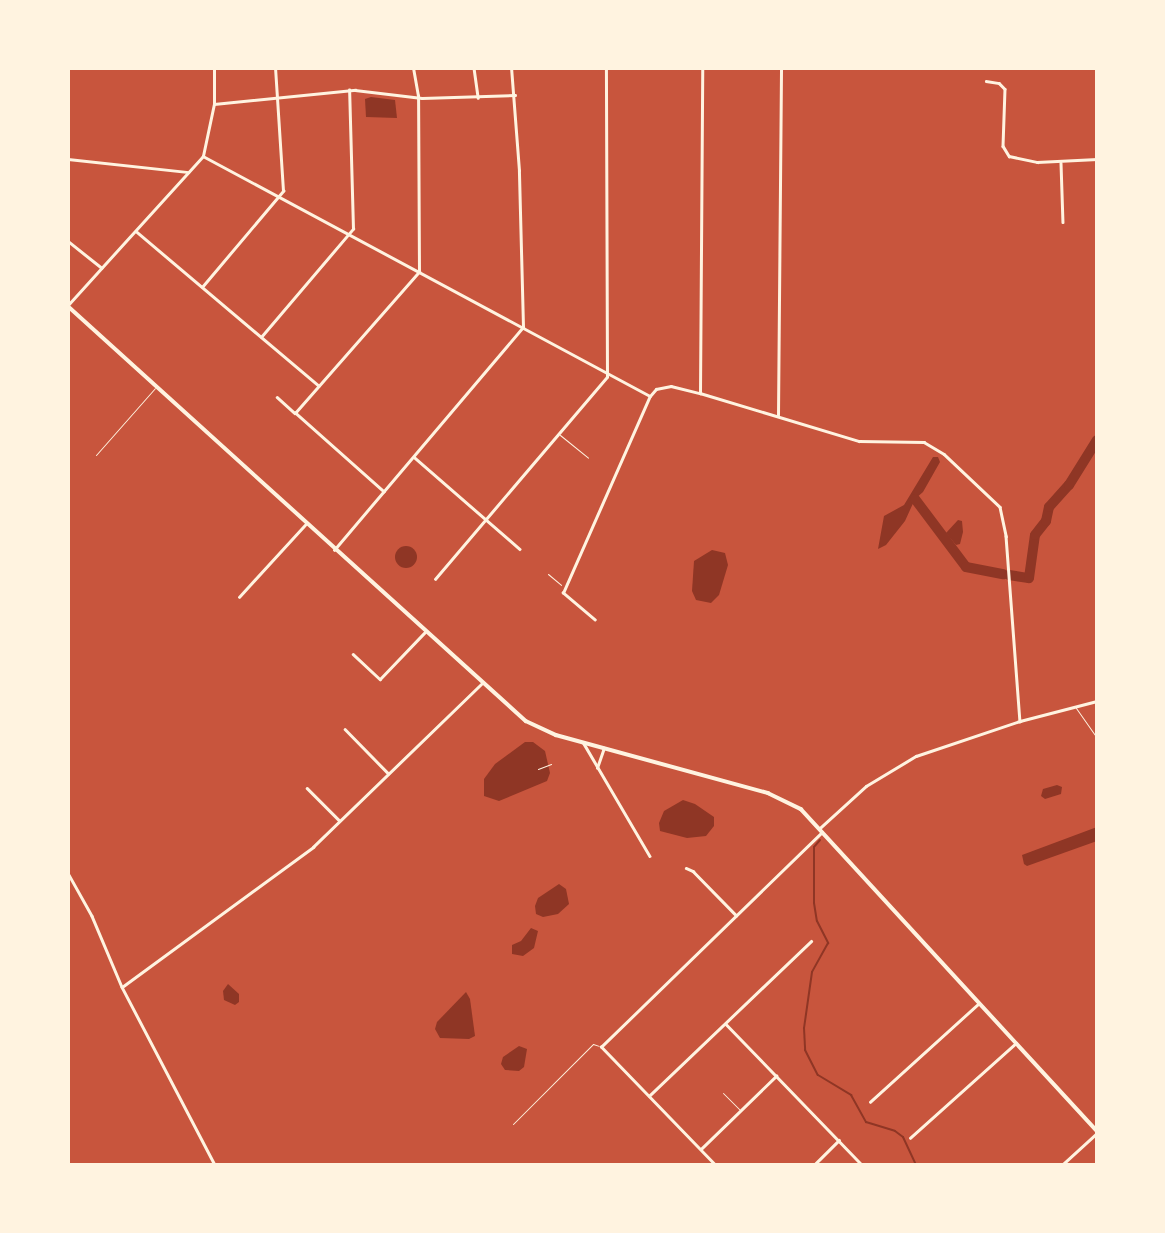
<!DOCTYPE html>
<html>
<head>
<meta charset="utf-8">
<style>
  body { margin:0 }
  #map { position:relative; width:1165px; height:1233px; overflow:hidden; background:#c8553d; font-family:"Fira Sans Condensed",sans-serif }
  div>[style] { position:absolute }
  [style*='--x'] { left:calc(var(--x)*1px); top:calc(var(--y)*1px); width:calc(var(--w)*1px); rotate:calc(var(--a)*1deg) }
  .water>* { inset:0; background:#8f3625 }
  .round { border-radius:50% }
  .stream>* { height:2px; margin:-1px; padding:0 1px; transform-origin:1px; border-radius:1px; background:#8f3625 }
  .river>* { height:10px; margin:-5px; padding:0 5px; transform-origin:5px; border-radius:5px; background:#8f3625 }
  .path>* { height:1px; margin:-0.5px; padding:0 0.5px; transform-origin:0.5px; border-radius:0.5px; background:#fff3e0 }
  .service>* { height:1px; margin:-0.5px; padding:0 0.5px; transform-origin:0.5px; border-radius:0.5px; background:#fff3e0 }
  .minor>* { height:2.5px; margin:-1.25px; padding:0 1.25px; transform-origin:1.25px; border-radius:1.25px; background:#fff3e0 }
  .tertiary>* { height:2.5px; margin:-1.25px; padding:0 1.25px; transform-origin:1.25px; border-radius:1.25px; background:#fff3e0 }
  .secondary>* { height:3.5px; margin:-1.75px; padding:0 1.75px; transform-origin:1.75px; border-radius:1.75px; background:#fff3e0 }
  span { translate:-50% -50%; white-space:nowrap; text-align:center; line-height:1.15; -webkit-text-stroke:7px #fff3e0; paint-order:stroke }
  .frame { position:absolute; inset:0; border:70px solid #fff3e0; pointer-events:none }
</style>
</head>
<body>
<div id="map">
  <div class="water">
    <div style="clip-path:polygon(371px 97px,395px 100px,397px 118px,366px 117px,365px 99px)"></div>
    <div style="clip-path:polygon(933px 457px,938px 457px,940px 462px,923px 492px,915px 499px,905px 521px,886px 545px,878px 549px,884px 516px,904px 505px)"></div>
    <div style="clip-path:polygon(958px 520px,962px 521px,963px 532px,960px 544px,956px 545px,946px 533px)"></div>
    <div class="round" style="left:395px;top:546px;width:22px;height:22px"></div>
    <div style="clip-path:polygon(712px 550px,725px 553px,728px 565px,719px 595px,711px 603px,696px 600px,692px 591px,694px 561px)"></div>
    <div style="clip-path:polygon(525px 742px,533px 742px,545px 751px,550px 773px,547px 781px,499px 801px,484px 796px,484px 779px,495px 764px)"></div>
    <div style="clip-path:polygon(1057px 785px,1062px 787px,1061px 794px,1045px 799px,1041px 796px,1043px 789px)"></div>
    <div style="clip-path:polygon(683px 800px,695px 804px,714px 817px,714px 826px,706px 836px,687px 838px,660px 831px,659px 823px,664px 811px)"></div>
    <div style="clip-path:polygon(1097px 827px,1097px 841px,1027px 866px,1024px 864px,1022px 855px)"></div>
    <div style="clip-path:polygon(559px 884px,566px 889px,569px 904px,558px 914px,543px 917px,536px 914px,535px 906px,538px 898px)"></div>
    <div style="clip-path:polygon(531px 928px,538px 931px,534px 948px,523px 956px,512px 954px,512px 945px,521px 941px)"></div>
    <div style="clip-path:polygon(228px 984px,239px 994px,239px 1002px,235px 1005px,224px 1000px,223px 991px)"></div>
    <div style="clip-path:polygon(466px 992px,470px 999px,475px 1036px,469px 1039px,440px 1038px,435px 1029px,437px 1022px)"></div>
    <div style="clip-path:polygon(519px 1046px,527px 1049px,524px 1067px,519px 1071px,505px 1070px,501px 1064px,503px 1057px)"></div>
  </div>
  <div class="stream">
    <div style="--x:820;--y:840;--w:9;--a:131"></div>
    <div style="--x:814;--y:847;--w:56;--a:90"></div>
    <div style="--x:814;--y:903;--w:18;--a:81"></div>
    <div style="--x:817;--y:921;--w:25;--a:63"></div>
    <div style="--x:828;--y:943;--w:33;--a:119"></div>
    <div style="--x:812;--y:972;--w:57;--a:98.1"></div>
    <div style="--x:804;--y:1028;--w:22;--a:87"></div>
    <div style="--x:805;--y:1050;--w:28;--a:63"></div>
    <div style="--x:818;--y:1075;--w:39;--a:31"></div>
    <div style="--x:851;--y:1095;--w:31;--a:61"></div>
    <div style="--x:866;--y:1122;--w:30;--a:17"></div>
    <div style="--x:895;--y:1131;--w:10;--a:37"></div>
    <div style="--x:903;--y:1137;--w:31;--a:65"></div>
  </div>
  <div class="river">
    <div style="--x:915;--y:499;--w:85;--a:53.1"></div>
    <div style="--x:966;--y:567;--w:38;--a:11"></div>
    <div style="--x:1009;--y:575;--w:20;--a:9"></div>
    <div style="--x:1029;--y:578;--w:43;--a:-82.1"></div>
    <div style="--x:1035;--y:535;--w:18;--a:-52"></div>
    <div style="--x:1046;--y:521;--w:14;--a:-78"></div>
    <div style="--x:1049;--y:507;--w:30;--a:-48"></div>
    <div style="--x:1069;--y:485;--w:53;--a:-58.1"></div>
  </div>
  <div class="path">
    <div style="--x:548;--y:574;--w:17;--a:40"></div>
    <div style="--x:538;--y:769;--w:14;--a:-21"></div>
  </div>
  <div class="service">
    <div style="--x:560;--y:435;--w:36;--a:39"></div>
    <div style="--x:96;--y:455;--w:89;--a:-48.6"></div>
    <div style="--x:1076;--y:708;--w:37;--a:55"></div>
    <div style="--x:723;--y:1093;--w:23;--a:45"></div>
    <div style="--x:513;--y:1124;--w:113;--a:-45"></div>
    <div style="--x:593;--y:1044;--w:6;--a:18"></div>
  </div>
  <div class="minor">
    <div style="--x:474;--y:68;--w:30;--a:82"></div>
    <div style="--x:986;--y:81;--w:13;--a:9"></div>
    <div style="--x:999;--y:83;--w:8;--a:45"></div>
    <div style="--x:1005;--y:89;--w:57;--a:92"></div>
    <div style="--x:1003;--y:146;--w:12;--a:59"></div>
    <div style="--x:1009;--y:156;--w:29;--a:12"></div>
    <div style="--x:1037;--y:162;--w:60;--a:-2.9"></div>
    <div style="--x:214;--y:104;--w:142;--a:-5.7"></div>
    <div style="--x:355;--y:90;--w:67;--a:6.8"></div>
    <div style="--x:422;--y:98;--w:93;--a:-1.8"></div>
    <div style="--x:203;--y:156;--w:507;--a:28.23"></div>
    <div style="--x:68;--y:159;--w:121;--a:6.2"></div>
    <div style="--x:1061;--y:163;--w:59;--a:88.1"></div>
    <div style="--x:137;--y:232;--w:238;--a:40.2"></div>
    <div style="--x:68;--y:241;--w:43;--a:38.5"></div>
    <div style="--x:202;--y:287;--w:126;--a:-49.8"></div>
    <div style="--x:283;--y:191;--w:123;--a:-93.7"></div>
    <div style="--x:68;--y:305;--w:201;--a:-47.8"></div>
    <div style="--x:203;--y:156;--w:53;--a:-78.1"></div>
    <div style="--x:214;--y:104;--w:36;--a:-90"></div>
    <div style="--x:261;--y:337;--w:142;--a:-49.6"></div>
    <div style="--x:353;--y:229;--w:139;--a:-91.6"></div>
    <div style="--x:700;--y:393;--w:325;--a:-89.6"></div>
    <div style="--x:277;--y:397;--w:24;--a:42"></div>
    <div style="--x:778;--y:415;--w:347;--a:-89.5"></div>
    <div style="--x:414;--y:457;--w:140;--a:41"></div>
    <div style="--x:384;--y:492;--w:119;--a:-138.4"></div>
    <div style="--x:295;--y:413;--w:188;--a:-48.7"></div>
    <div style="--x:419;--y:272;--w:176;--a:-90.3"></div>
    <div style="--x:418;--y:96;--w:28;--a:-100"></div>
    <div style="--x:334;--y:550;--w:292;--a:-49.7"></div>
    <div style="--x:523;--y:327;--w:156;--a:-91.5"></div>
    <div style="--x:519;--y:171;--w:103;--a:-94.4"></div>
    <div style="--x:435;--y:579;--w:265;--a:-49.6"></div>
    <div style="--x:607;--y:377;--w:309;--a:-90.2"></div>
    <div style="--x:239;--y:597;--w:99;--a:-47.5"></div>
    <div style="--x:595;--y:620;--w:42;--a:-139.8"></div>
    <div style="--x:563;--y:593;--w:215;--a:-66.2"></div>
    <div style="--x:650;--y:396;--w:9;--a:-49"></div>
    <div style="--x:656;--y:389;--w:15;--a:-11"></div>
    <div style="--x:671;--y:386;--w:30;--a:14"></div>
    <div style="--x:700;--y:393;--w:166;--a:16.8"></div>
    <div style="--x:859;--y:441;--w:65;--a:0.9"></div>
    <div style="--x:924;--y:442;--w:23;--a:31"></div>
    <div style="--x:944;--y:454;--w:77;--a:43.4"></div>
    <div style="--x:1000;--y:507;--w:30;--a:78"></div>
    <div style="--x:1006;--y:536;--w:186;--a:85.7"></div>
    <div style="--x:353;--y:654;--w:37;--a:43"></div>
    <div style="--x:380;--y:679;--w:65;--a:-46.2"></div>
    <div style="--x:345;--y:729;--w:62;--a:45.7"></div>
    <div style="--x:583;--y:742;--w:132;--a:59.6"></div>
    <div style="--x:597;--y:768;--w:21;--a:-71"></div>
    <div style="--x:307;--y:788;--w:45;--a:45"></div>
    <div style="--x:686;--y:868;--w:8;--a:23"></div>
    <div style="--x:693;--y:871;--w:62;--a:45.7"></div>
    <div style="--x:68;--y:873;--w:49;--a:60.8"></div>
    <div style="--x:92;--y:916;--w:77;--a:67.1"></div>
    <div style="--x:122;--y:987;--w:201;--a:62.4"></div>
    <div style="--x:122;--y:987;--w:237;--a:-36.2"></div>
    <div style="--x:313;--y:847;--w:234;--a:-44.1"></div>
    <div style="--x:726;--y:1024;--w:196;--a:46"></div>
    <div style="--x:649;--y:1096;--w:224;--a:-43.7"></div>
    <div style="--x:870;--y:1102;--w:147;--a:-42.2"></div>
    <div style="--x:910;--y:1138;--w:142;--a:-41.9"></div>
    <div style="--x:701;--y:1149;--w:105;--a:-44.2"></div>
    <div style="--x:715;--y:1165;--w:164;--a:-134"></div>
    <div style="--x:601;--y:1047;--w:308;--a:-44.2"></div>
    <div style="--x:814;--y:1165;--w:35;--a:-45"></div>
    <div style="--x:1062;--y:1165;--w:47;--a:-42.4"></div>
  </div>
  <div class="tertiary">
    <div style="--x:820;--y:828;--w:62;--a:-42.4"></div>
    <div style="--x:866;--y:786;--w:58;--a:-31"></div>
    <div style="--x:916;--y:756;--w:110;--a:-18.6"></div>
    <div style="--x:1020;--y:721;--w:80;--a:-14.6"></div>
  </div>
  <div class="secondary">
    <div style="--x:68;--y:306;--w:618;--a:42.18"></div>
    <div style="--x:526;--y:721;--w:33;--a:25"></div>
    <div style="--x:556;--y:735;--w:220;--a:15.3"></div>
    <div style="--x:768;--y:793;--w:37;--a:26"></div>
    <div style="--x:801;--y:809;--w:437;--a:47.4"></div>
  </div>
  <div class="frame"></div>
</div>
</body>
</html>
